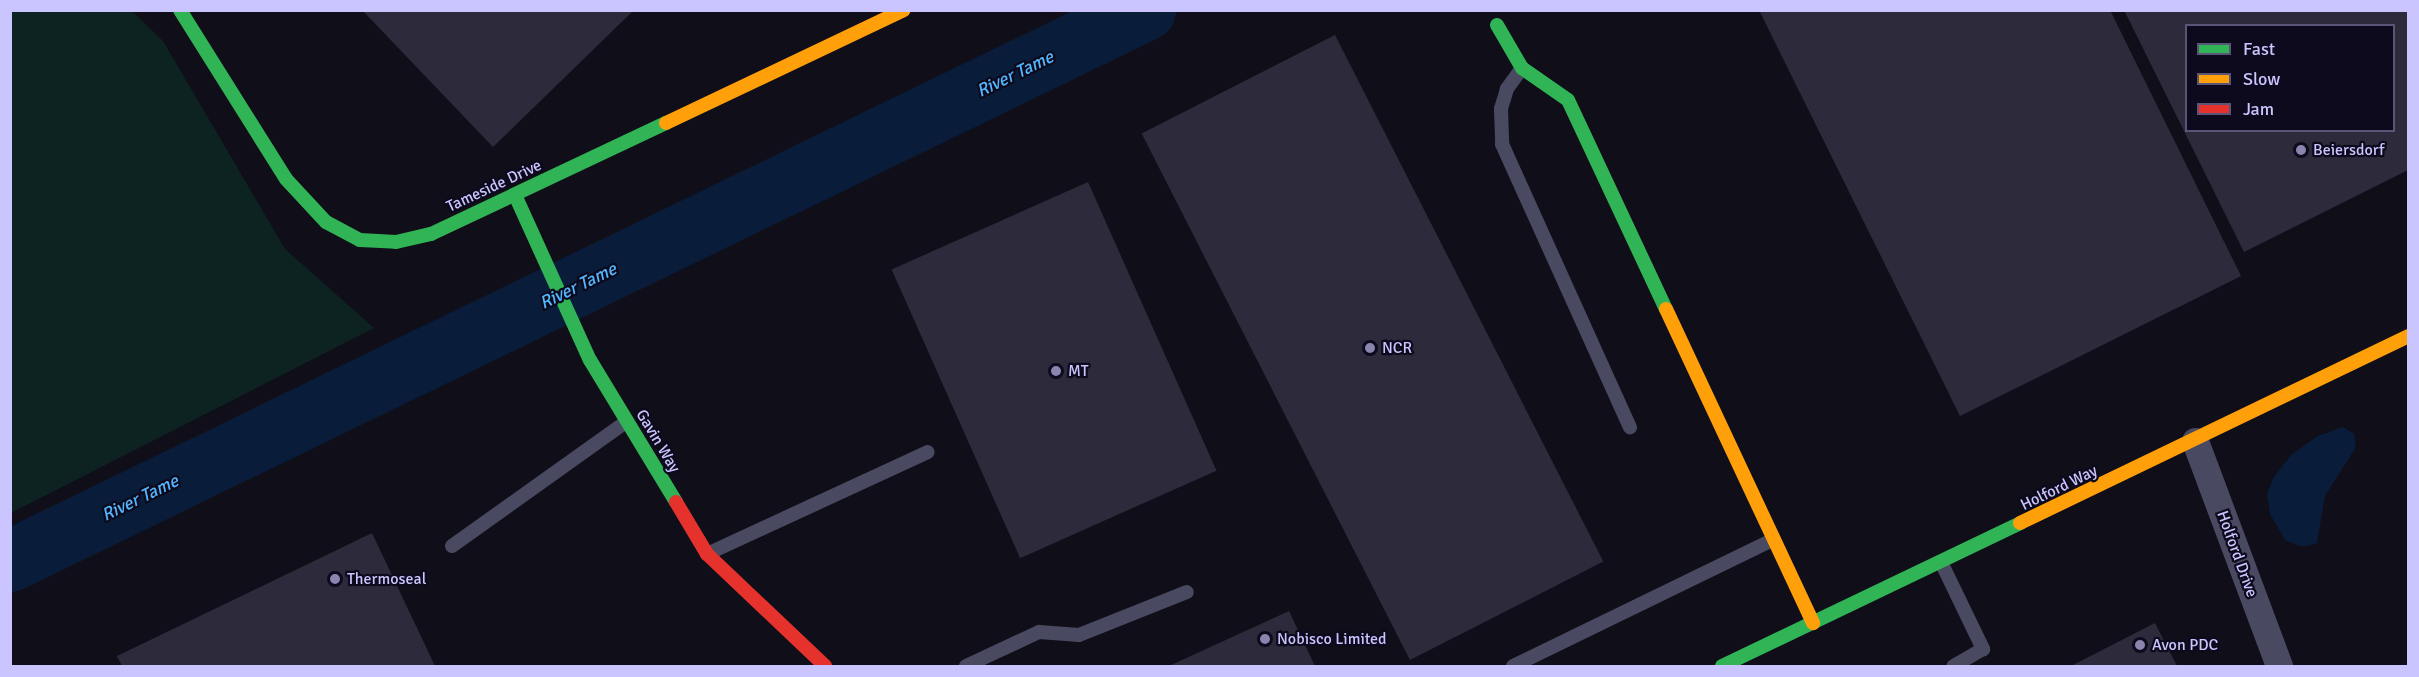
<!DOCTYPE html>
<html>
<head>
<meta charset="utf-8">
<style>
  body { margin:0 }
  #map { position:relative; width:2419px; height:677px; overflow:hidden; background:#100e18; font-family:Signika,sans-serif }
  div>[style] { position:absolute }
  [style*='--x'] { left:calc(var(--x)*1px); top:calc(var(--y)*1px); width:calc(var(--w)*1px); rotate:calc(var(--a)*1deg) }
  .green>* { inset:0; background:#0d2322 }
  .water>* { inset:0; background:#091d3a }
  .river>* { height:62px; margin:-31px; padding:0 31px; transform-origin:31px; border-radius:31px; background:#091d3a }
  .building>* { inset:0; background:#2d2a3c; transform-origin:0 0 }
  .lane>* { height:14px; margin:-7px; padding:0 7px; transform-origin:7px; border-radius:7px; background:#494961 }
  .street>* { height:27px; margin:-13.5px; padding:0 13.5px; transform-origin:13.5px; border-radius:13.5px; background:#494961 }
  .fast>* { height:14px; margin:-7px; padding:0 7px; transform-origin:7px; border-radius:7px; background:#30b455 }
  .slow>* { height:14px; margin:-7px; padding:0 7px; transform-origin:7px; border-radius:7px; background:#ff9f0a }
  .jam>* { height:14px; margin:-7px; padding:0 7px; transform-origin:7px; border-radius:7px; background:#e5322d }
  .dots>* { width:16px; height:16px; translate:-50% -50%; box-sizing:border-box; border:3px solid #0c0a1c; border-radius:50% }
  span { translate:-50% -50%; white-space:nowrap; text-align:center; line-height:1.15; -webkit-text-stroke:4.5px #0c0a1c; paint-order:stroke }
  .poi-label { font-size:16px; color:#cac5ff }
  .left { translate:0 -50%; text-align:left }
  .street-label { font-size:16px; color:#cac5ff }
  .water-label { font-size:18px; color:#53b6ff; font-style:italic }
  .frame { position:absolute; inset:0; border:12px solid #cac5ff; pointer-events:none }
  .legend { position:absolute; left:2185px; top:24px; width:210px; height:108px; box-sizing:border-box; background:#0c0a1c; border:2px solid #585577; margin:0; padding:8px 10px; list-style:none; font-size:18px; color:#cac5ff }
  .legend li { display:flex; align-items:center; gap:12px; height:30px }
  .legend b { width:30px; border:2px solid #585577 }
</style>
</head>
<body>
<div id="map">
  <div class="green">
    <div style="clip-path:polygon(11px 10px,132px 11px,163px 41px,285px 249px,374px 328px,11px 513px)"></div>
  </div>
  <div class="water">
    <div style="clip-path:polygon(2343px 427px,2354px 434px,2356px 447px,2325px 496px,2317px 543px,2303px 547px,2285px 540px,2270px 514px,2267px 494px,2274px 477px,2292px 454px,2318px 436px)"></div>
  </div>
  <div class="river">
    <div style="--x:10;--y:561;--w:1262;--a:-25.89"></div>
  </div>
  <div class="building">
    <div style="clip-path:polygon(362px 10px,634px 10px,493px 147px)"></div>
    <div style="clip-path:polygon(1759px 10px,2110px 10px,2241px 276px,1960px 416px)"></div>
    <div style="clip-path:polygon(evenodd,2124px 10px,2408px 10px,2408px 170px,2244px 252px,2124px 10px,2186px 26px,2394px 26px,2394px 130px,2186px 130px,2186px 26px)"></div>
    <div style="left:1335px;top:35px;width:591px;height:217px;rotate:63deg"></div>
    <div style="left:1088px;top:182px;width:316px;height:215px;rotate:66deg"></div>
    <div style="clip-path:polygon(372px 533px,435px 666px,122px 666px,117px 656px)"></div>
    <div style="clip-path:polygon(1289px 611px,1315px 666px,1169px 666px)"></div>
    <div style="clip-path:polygon(2155px 623px,2177px 666px,2071px 666px)"></div>
  </div>
  <div class="lane">
    <div style="--x:1522;--y:68;--w:26;--a:126"></div>
    <div style="--x:1507;--y:89;--w:21;--a:107"></div>
    <div style="--x:1501;--y:109;--w:35;--a:88"></div>
    <div style="--x:1502;--y:144;--w:311;--a:65.7"></div>
    <div style="--x:452;--y:546;--w:215;--a:-35.5"></div>
    <div style="--x:707;--y:554;--w:243;--a:-24.8"></div>
    <div style="--x:1941;--y:562;--w:97;--a:64.2"></div>
    <div style="--x:1983;--y:649;--w:34;--a:150"></div>
    <div style="--x:966;--y:666;--w:81;--a:-25"></div>
    <div style="--x:1039;--y:632;--w:40;--a:4.3"></div>
    <div style="--x:1079;--y:635;--w:116;--a:-21.7"></div>
    <div style="--x:1513;--y:666;--w:290;--a:-25.9"></div>
  </div>
  <div class="street">
    <div style="--x:2195;--y:441;--w:240;--a:69.5"></div>
  </div>
  <div class="fast">
    <div style="--x:180;--y:10;--w:199;--a:57.9"></div>
    <div style="--x:286;--y:179;--w:59;--a:47.1"></div>
    <div style="--x:326;--y:222;--w:38;--a:28"></div>
    <div style="--x:360;--y:240;--w:36;--a:3"></div>
    <div style="--x:396;--y:242;--w:36;--a:-13"></div>
    <div style="--x:431;--y:234;--w:260;--a:-25.3"></div>
    <div style="--x:1497;--y:25;--w:50;--a:59.8"></div>
    <div style="--x:1522;--y:68;--w:56;--a:34.8"></div>
    <div style="--x:1568;--y:100;--w:231;--a:64.9"></div>
    <div style="--x:515;--y:195;--w:181;--a:65.6"></div>
    <div style="--x:590;--y:360;--w:166;--a:58.8"></div>
    <div style="--x:1722;--y:666;--w:331;--a:-25.6"></div>
  </div>
  <div class="slow">
    <div style="--x:666;--y:123;--w:263;--a:-25.4"></div>
    <div style="--x:1666;--y:309;--w:347;--a:64.9"></div>
    <div style="--x:2020;--y:523;--w:431;--a:-25.7"></div>
  </div>
  <div class="jam">
    <div style="--x:676;--y:502;--w:61;--a:59.2"></div>
    <div style="--x:707;--y:554;--w:163;--a:43.5"></div>
  </div>
  <div class="dots">
    <div style="left:2301px;top:150px;background:#8985ae"></div>
    <div style="left:1370px;top:348px;background:#8985ae"></div>
    <div style="left:1056px;top:371px;background:#8985ae"></div>
    <div style="left:335px;top:579px;background:#8985ae"></div>
    <div style="left:1265px;top:639px;background:#8985ae"></div>
    <div style="left:2140px;top:645px;background:#8985ae"></div>
  </div>
  <div class="poi-label">
    <span class="left" style="left:2313px;top:150px">Beiersdorf</span>
    <span class="left" style="left:1382px;top:348px">NCR</span>
    <span class="left" style="left:1068px;top:371px">MT</span>
    <span class="left" style="left:347px;top:579px">Thermoseal</span>
    <span class="left" style="left:1277px;top:639px">Nobisco Limited</span>
    <span class="left" style="left:2152px;top:645px">Avon PDC</span>
  </div>
  <div class="street-label">
    <span style="left:494px;top:186px;rotate:-25deg">Tameside Drive</span>
    <span style="left:658px;top:441px;rotate:59deg">Gavin Way</span>
    <span style="left:2059px;top:488px;rotate:-26deg">Holford Way</span>
    <span style="left:2237px;top:554px;rotate:70deg">Holford Drive</span>
  </div>
  <div class="water-label">
    <span style="left:1015px;top:74px;rotate:-26deg">River Tame</span>
    <span style="left:578px;top:286px;rotate:-26deg">River Tame</span>
    <span style="left:140px;top:498px;rotate:-26deg">River Tame</span>
  </div>
  <div class="frame"></div>
  <ul class="legend">
  <li><b style="height:8px;background:#30b455"></b>Fast</li>
  <li><b style="height:8px;background:#ff9f0a"></b>Slow</li>
  <li><b style="height:8px;background:#e5322d"></b>Jam</li>
  </ul>
</div>
</body>
</html>
